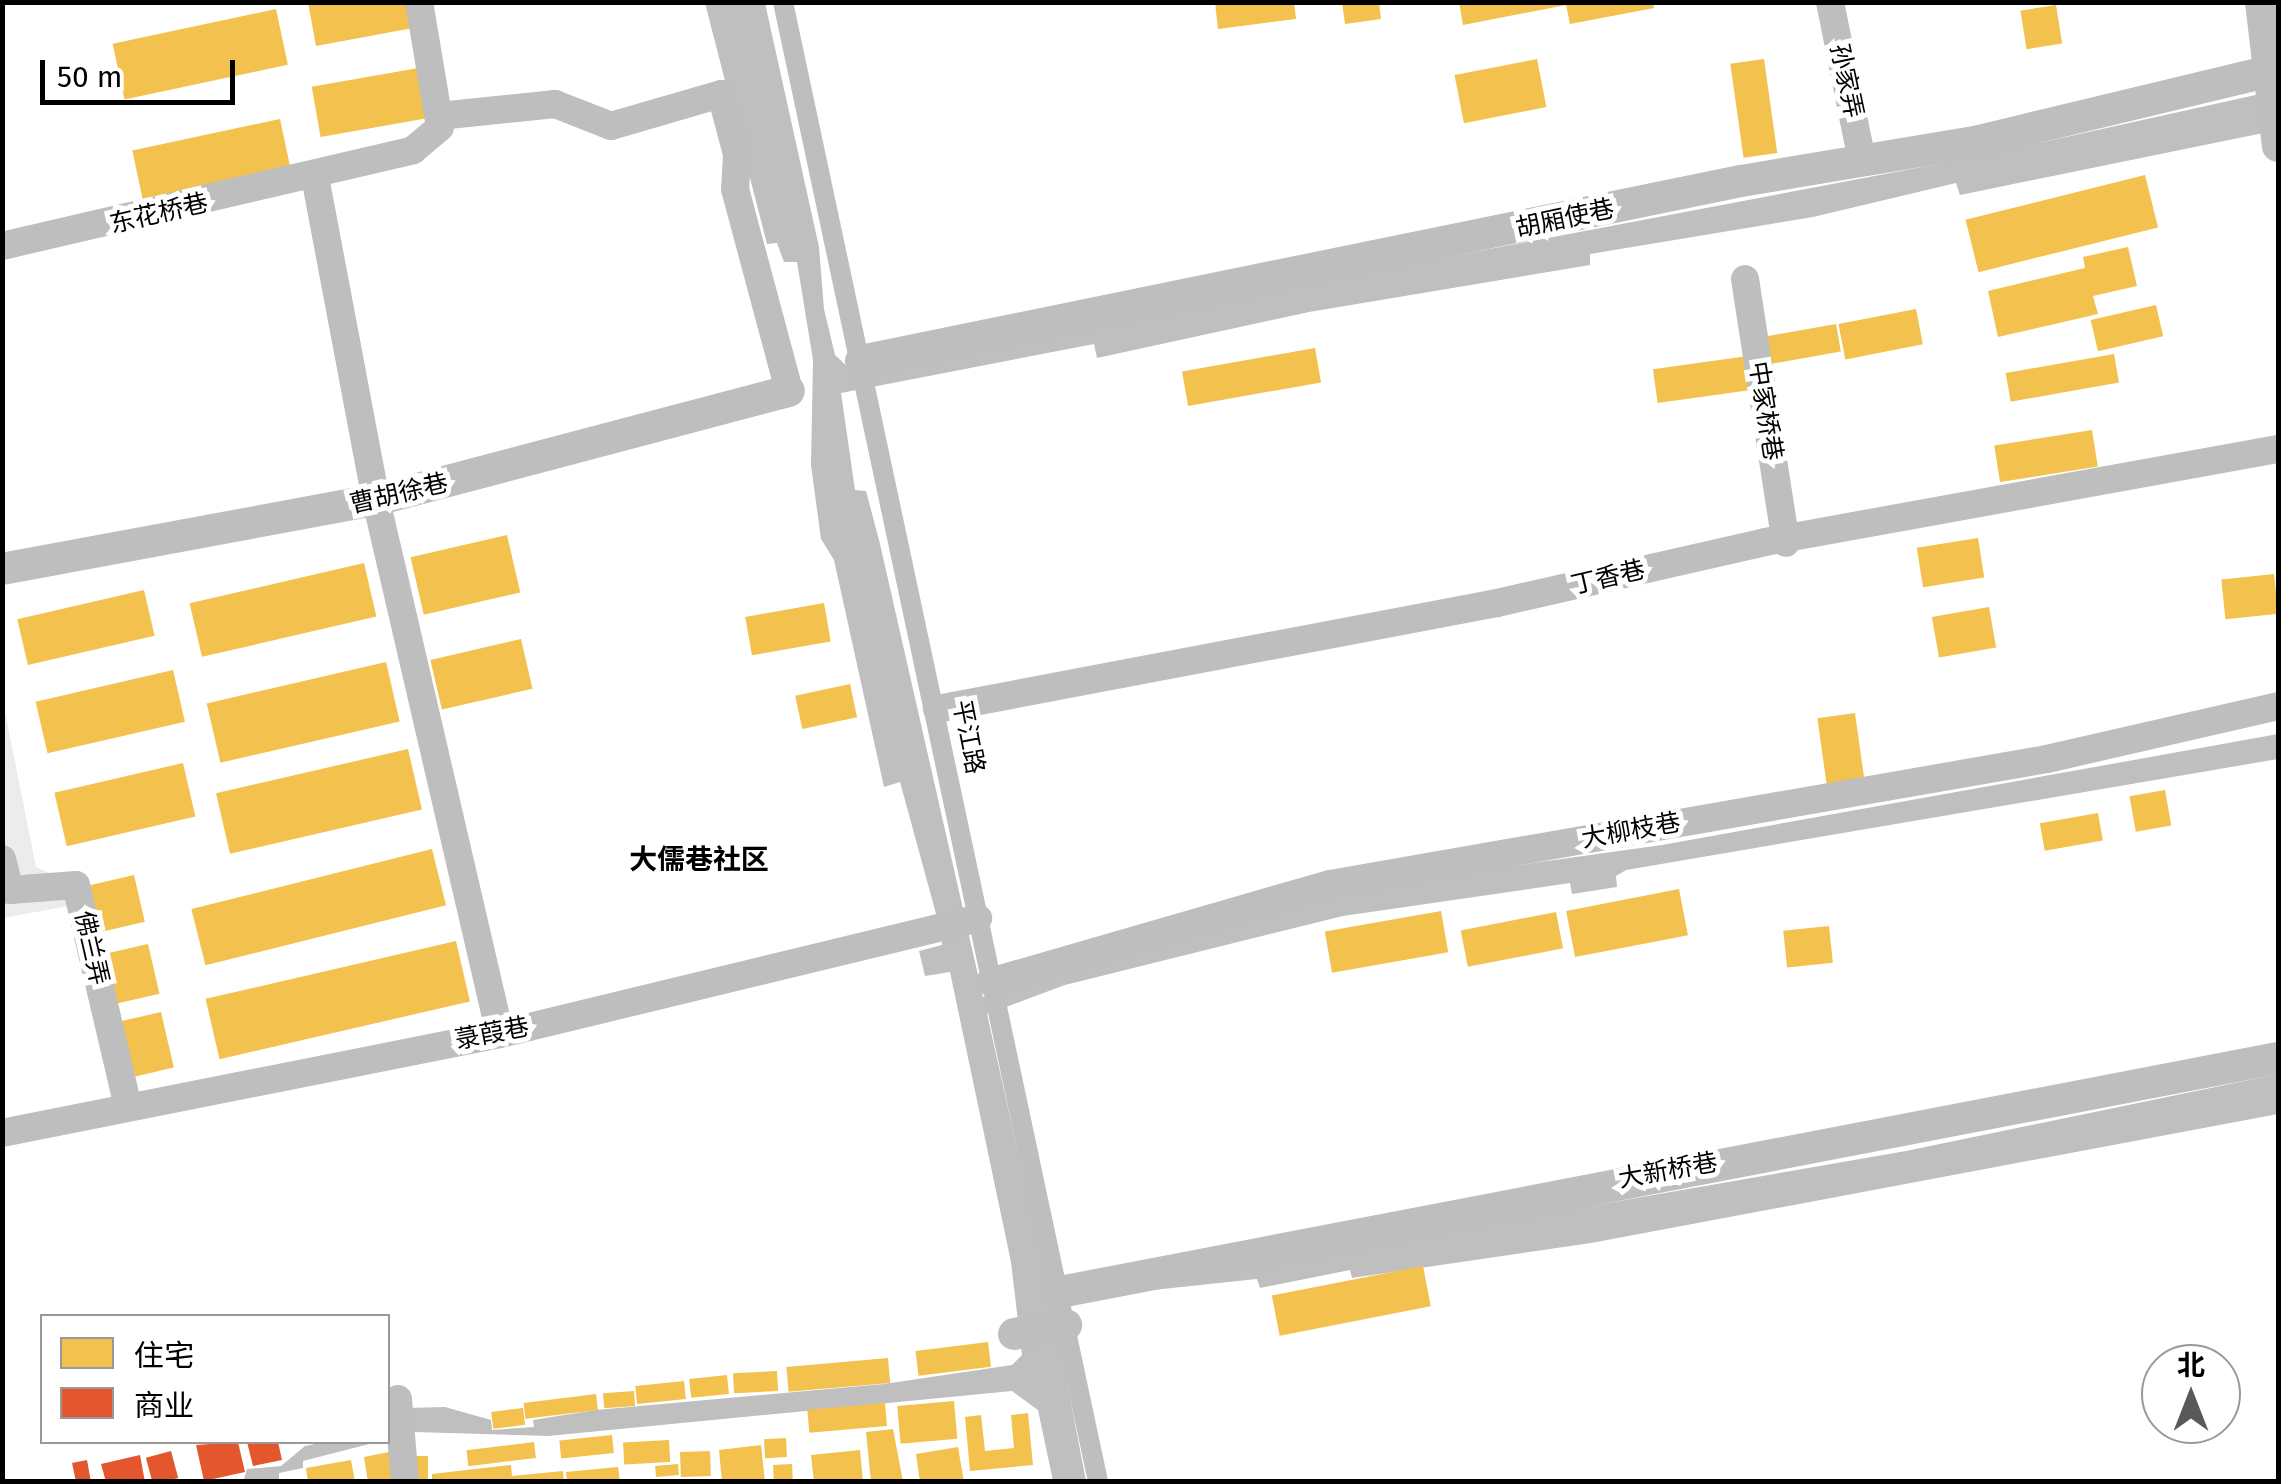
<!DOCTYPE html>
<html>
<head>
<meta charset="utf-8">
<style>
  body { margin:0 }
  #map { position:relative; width:2281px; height:1484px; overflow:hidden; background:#fff; font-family:"Fira Sans","Noto Sans SC",sans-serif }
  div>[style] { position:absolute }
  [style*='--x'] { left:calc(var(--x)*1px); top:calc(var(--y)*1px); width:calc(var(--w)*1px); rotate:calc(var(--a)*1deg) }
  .green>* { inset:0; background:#ececec }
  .water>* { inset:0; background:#bfbfbf }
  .homes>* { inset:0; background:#f2c14e; transform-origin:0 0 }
  .shops>* { inset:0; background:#e4572e; transform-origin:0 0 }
  .pedestrian>* { height:20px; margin:-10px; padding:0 10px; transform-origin:10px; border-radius:10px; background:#bebebe }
  .minor>* { height:28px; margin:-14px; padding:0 14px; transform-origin:14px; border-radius:14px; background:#bebebe }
  .tertiary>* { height:32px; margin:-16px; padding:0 16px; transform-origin:16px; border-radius:16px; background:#bebebe }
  span { translate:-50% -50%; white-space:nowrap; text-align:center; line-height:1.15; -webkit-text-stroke:10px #fff; paint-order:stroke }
  .street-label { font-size:25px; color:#000 }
  .neighbourhood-label { font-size:28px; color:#000; font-weight:700 }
  .frame { position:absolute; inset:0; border:5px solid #000; pointer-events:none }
  .legend { position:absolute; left:40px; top:1314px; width:350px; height:130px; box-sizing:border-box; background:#fff; border:2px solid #999; margin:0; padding:12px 18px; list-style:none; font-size:30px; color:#000 }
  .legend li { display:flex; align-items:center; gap:20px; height:50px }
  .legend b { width:50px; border:2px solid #999 }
  .north { position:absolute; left:2141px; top:1344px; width:100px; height:100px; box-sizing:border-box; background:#fff; border:2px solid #999; border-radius:50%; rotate:0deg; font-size:28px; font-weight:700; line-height:40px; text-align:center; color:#000 }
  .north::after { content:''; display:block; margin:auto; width:35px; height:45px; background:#595959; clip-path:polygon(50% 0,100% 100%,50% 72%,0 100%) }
  .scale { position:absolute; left:40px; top:60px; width:195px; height:45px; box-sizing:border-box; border:5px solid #000; border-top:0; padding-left:12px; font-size:30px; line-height:35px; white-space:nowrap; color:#000; -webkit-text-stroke:8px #fff; paint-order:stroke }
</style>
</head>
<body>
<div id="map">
  <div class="green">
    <div style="clip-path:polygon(2px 697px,36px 867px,70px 882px,74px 905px,3px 918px)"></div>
  </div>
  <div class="water">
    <div style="clip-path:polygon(705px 3px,765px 3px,819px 247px,824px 309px,835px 355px,851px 370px,1980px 156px,2278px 90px,2278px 130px,1960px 195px,1956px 183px,1813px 217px,1590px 254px,1590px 265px,1309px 312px,1097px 358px,1094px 344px,841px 393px,855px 490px,866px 491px,880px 544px,983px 997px,1369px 886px,1662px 845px,2278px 734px,2278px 759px,1626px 870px,1616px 876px,1617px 887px,1572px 894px,1570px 883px,1343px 916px,1065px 985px,987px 1014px,1051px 1300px,1906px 1151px,2278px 1074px,2278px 1114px,1591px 1243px,1352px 1278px,1350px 1270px,1260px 1288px,1257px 1279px,1134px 1292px,1053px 1309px,1086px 1481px,1053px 1481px,1038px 1410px,1012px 1391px,548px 1436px,413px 1432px,388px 1439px,388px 1422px,407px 1408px,445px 1407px,491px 1420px,492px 1430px,534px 1427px,533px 1420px,596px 1410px,884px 1384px,1012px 1365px,1022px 1355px,1011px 1262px,950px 972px,925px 976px,919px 951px,942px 945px,941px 932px,900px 782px,884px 787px,834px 560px,821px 539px,811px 465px,813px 360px,797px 262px,784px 262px,777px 243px,767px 244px)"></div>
    <div style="clip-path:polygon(325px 1442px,377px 1442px,303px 1461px,303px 1468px,279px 1473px,279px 1480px,222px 1481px,244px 1479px,247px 1469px,281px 1466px,305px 1446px)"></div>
  </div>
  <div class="homes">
    <div style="clip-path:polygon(308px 2px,408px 2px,413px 28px,316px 46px)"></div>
    <div style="clip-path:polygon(1215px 2px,1294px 2px,1296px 19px,1218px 29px)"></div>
    <div style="clip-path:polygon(1342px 2px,1379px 2px,1381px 19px,1345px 24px)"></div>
    <div style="clip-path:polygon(1459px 2px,1653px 2px,1654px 8px,1570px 24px,1566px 5px,1463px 25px)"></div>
    <div style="left:2056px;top:5px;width:39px;height:36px;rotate:81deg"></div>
    <div style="left:276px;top:9px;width:57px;height:167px;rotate:78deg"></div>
    <div style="left:1537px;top:59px;width:49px;height:84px;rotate:79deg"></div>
    <div style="left:1764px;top:59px;width:95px;height:34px;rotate:82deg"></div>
    <div style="left:424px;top:67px;width:51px;height:114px;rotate:80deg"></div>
    <div style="left:280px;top:119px;width:52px;height:151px;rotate:78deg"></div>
    <div style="left:2145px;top:175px;width:54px;height:185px;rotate:76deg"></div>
    <div style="clip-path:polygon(2128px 247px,2137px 286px,2093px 296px,2098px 314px,1998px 337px,1988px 291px,2085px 268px,2083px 257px)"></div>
    <div style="left:2156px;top:305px;width:32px;height:67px;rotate:77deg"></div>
    <div style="left:1916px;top:309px;width:36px;height:79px;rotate:79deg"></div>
    <div style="left:1836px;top:324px;width:28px;height:76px;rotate:80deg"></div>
    <div style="left:1315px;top:348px;width:35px;height:135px;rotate:80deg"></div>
    <div style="left:2114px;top:354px;width:29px;height:110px;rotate:80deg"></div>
    <div style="left:1748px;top:356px;width:34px;height:96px;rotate:82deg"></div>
    <div style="left:2092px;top:430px;width:37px;height:99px;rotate:81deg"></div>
    <div style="left:507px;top:535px;width:59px;height:99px;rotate:77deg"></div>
    <div style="left:1978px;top:538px;width:40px;height:62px;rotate:81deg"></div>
    <div style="left:364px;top:563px;width:55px;height:179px;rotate:77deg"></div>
    <div style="left:2274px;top:574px;width:40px;height:53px;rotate:84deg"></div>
    <div style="left:144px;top:590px;width:47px;height:130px;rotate:77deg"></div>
    <div style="left:824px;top:603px;width:39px;height:80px;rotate:80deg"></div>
    <div style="left:1989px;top:607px;width:41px;height:58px;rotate:80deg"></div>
    <div style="left:521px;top:639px;width:51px;height:93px;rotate:77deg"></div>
    <div style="left:386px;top:662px;width:61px;height:184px;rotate:77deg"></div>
    <div style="left:173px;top:670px;width:53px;height:141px;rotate:77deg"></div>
    <div style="left:850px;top:684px;width:34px;height:56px;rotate:78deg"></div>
    <div style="left:1855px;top:713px;width:71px;height:38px;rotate:82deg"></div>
    <div style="left:408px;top:749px;width:62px;height:197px;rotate:77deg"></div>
    <div style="left:183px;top:763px;width:55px;height:132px;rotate:77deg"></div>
    <div style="left:2165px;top:790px;width:36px;height:36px;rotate:80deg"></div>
    <div style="left:2098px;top:813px;width:28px;height:59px;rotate:80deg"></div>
    <div style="left:432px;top:849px;width:58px;height:248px;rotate:76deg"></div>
    <div style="left:134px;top:875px;width:48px;height:54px;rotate:77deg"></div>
    <div style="left:1679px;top:889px;width:47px;height:115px;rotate:79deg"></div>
    <div style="left:1441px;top:911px;width:42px;height:118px;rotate:80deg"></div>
    <div style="left:1556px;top:912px;width:37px;height:97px;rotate:79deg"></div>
    <div style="left:1829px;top:926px;width:37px;height:46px;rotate:84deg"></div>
    <div style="left:456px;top:941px;width:62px;height:257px;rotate:77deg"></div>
    <div style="left:148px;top:944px;width:51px;height:55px;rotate:77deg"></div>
    <div style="left:161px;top:1012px;width:57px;height:56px;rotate:77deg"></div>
    <div style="left:1423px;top:1266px;width:41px;height:154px;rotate:79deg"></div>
    <div style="left:988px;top:1342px;width:25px;height:73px;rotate:83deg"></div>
    <div style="left:888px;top:1358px;width:25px;height:102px;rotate:85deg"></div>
    <div style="left:777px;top:1371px;width:20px;height:44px;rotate:87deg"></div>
    <div style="left:727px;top:1375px;width:19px;height:38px;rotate:84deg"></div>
    <div style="left:684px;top:1381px;width:18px;height:49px;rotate:84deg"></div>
    <div style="left:634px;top:1391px;width:15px;height:31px;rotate:86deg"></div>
    <div style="left:596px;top:1394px;width:16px;height:73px;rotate:83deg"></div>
    <div style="left:954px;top:1401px;width:38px;height:57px;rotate:85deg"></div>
    <div style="left:885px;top:1403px;width:23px;height:78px;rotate:85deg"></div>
    <div style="left:523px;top:1408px;width:17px;height:32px;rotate:83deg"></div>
    <div style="clip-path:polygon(1028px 1413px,1033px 1465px,970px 1471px,965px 1417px,981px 1415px,985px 1451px,1014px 1448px,1011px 1415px)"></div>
    <div style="clip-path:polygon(893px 1429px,903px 1482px,871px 1482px,866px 1432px)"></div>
    <div style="left:612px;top:1435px;width:18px;height:53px;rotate:84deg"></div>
    <div style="left:786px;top:1438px;width:19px;height:22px;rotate:87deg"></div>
    <div style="left:669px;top:1440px;width:22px;height:46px;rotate:87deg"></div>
    <div style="left:534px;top:1442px;width:16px;height:68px;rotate:83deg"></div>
    <div style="clip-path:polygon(761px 1445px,765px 1482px,722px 1482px,719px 1450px)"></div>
    <div style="clip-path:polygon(958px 1447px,964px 1482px,920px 1482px,916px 1454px)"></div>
    <div style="clip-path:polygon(860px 1450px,863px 1482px,814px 1482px,811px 1455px)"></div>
    <div style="left:710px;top:1451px;width:25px;height:30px;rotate:88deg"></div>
    <div style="clip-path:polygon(389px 1452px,394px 1482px,368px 1482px,364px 1457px)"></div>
    <div style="left:411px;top:1456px;width:17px;height:26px"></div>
    <div style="clip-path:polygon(351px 1460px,355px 1482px,308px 1482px,306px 1468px)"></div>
    <div style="left:678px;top:1464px;width:11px;height:23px;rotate:85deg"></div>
    <div style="left:792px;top:1464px;width:18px;height:19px;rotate:87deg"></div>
    <div style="clip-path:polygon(511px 1465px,512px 1476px,563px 1471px,564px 1482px,432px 1482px,432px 1474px)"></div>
    <div style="clip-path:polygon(618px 1467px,620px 1482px,567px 1482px,566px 1472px)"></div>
  </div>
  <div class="shops">
    <div style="clip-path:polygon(238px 1442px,245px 1472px,204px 1481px,196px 1445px)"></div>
    <div style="clip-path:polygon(247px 1442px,278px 1442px,282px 1460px,253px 1466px)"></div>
    <div style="left:171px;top:1451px;width:28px;height:26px;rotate:75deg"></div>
    <div style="clip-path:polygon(140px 1455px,145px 1482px,106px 1482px,101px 1464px)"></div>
    <div style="clip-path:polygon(87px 1460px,91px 1482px,76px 1482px,72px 1463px)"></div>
  </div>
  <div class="pedestrian">
    <div style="--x:783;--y:2;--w:1513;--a:77.98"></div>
  </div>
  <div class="minor">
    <div style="--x:1830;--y:2;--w:161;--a:78.6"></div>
    <div style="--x:439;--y:116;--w:117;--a:-5.9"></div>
    <div style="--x:555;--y:104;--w:60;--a:21.4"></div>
    <div style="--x:611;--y:126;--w:115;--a:-16.2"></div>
    <div style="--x:721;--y:94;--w:62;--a:75.1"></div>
    <div style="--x:737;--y:154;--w:35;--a:93"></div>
    <div style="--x:735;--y:189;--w:209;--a:75"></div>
    <div style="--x:315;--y:177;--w:329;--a:79.3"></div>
    <div style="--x:376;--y:500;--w:548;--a:76.93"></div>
    <div style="--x:2;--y:246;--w:422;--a:-13.1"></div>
    <div style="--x:413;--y:150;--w:35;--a:-40"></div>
    <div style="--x:440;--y:127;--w:127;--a:-99.5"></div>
    <div style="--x:1745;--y:279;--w:267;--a:81.2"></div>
    <div style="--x:937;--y:709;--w:570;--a:-10.72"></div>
    <div style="--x:1497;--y:603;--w:275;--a:-12.8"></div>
    <div style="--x:1765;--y:542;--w:521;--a:-10.28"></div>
    <div style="--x:2;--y:859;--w:32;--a:76"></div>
    <div style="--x:10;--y:890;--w:66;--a:-4.3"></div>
    <div style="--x:76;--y:885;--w:228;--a:76.8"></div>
    <div style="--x:990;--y:982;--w:354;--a:-16.1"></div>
    <div style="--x:1330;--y:884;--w:728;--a:-9.89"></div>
    <div style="--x:2047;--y:759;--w:237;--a:-12.9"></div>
    <div style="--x:2;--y:1133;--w:508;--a:-11.24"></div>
    <div style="--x:500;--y:1034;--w:492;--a:-13.6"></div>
    <div style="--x:398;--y:1399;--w:83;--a:85.2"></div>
  </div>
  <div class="tertiary">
    <div style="--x:2261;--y:2;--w:145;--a:83.3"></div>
    <div style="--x:861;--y:361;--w:898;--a:-11.56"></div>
    <div style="--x:1741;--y:181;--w:241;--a:-9.5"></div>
    <div style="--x:1979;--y:141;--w:296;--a:-13.5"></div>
    <div style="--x:2;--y:569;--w:380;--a:-10.5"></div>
    <div style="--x:376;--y:500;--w:427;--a:-14.8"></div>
    <div style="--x:1060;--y:1292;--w:1240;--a:-10.88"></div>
    <div style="--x:1014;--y:1334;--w:53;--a:-9.8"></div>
  </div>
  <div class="street-label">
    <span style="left:1846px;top:81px;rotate:78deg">孙家弄</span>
    <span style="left:159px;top:214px;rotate:-13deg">东花桥巷</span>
    <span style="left:1565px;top:219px;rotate:-12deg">胡厢使巷</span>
    <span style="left:1765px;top:411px;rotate:81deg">中家桥巷</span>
    <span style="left:399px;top:494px;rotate:-13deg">曹胡徐巷</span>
    <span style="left:1608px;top:578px;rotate:-13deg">丁香巷</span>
    <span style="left:968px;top:737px;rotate:79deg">平江路</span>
    <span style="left:1631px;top:831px;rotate:-10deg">大柳枝巷</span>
    <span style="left:91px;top:948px;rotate:77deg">佛兰弄</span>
    <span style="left:492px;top:1034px;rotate:-11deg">菉葭巷</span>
    <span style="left:1668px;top:1171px;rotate:-10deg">大新桥巷</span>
  </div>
  <div class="neighbourhood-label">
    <span style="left:699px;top:860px">大儒巷社区</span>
  </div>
  <div class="frame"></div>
  <ul class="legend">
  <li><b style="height:28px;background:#f2c14e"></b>住宅</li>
  <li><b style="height:28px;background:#e4572e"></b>商业</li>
  </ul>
  <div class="north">北</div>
  <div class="scale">50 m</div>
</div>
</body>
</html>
